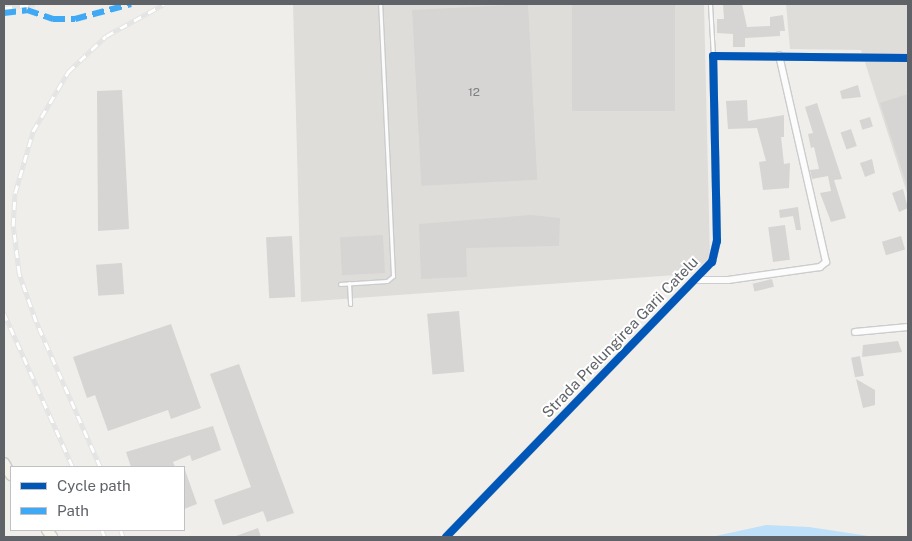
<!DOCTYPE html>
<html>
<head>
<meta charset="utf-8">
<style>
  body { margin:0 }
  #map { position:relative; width:912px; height:541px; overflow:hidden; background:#efeeea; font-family:"Public Sans",sans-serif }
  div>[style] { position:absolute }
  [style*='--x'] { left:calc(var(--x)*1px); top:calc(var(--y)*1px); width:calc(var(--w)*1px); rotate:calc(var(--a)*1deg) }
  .industrial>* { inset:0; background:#dfddda }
  .water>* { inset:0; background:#bfe0f9 }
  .building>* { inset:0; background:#d6d5d3; transform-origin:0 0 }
  .roads { filter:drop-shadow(1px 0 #cbcccc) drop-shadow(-1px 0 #cbcccc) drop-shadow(0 1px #cbcccc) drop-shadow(0 -1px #cbcccc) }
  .service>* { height:3px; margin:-1.5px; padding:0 1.5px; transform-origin:1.5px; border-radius:1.5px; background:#fdfcfc }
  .minor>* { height:6px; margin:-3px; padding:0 3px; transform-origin:3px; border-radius:3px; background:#fdfcfc }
  .primary>* { height:10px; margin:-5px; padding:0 5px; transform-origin:5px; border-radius:5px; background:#f4f2e9 }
  .rail>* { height:4.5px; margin-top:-2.25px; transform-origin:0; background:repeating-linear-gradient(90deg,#fff 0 8px,#e4e4e4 0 16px); box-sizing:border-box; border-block:1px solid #e4e4e4 }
  .quiet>* { height:6px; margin-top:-3px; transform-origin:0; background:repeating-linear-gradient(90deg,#3fa9f5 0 12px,transparent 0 18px) }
  .cycleway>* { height:8px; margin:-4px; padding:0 4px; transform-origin:4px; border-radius:4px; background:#0057b8 }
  span { translate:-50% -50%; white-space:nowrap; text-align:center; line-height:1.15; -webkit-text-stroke:4px #fff; paint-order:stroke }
  .number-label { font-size:12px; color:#7e8184 }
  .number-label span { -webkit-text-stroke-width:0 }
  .street-label { font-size:15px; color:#5f6368 }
  .frame { position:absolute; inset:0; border:5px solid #5f6368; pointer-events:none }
  .legend { position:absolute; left:10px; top:466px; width:175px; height:65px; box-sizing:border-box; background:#fff; border:1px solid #bfc1c3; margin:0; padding:6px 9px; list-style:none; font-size:15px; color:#5f6368 }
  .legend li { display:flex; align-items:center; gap:10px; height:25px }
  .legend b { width:25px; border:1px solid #bfc1c3 }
</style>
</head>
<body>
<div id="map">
  <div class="industrial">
    <div style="clip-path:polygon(293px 4px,704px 4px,710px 258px,690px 274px,301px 302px)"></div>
    <div style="clip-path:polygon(786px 4px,908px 4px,908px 196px,861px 50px,790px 49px)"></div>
  </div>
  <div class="water">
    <div style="clip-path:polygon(766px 525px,809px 527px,875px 537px,711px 537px)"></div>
  </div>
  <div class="building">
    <div style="left:528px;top:4px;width:176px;height:116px;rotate:87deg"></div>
    <div style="left:572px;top:4px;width:103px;height:107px"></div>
    <div style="clip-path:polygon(723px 4px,742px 4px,747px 27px,770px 26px,770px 17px,783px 15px,785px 31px,780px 31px,780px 36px,745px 38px,745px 47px,733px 47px,733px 34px,717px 33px,717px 19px,724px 19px)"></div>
    <div style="clip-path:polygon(858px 85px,861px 97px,842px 99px,840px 91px)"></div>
    <div style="clip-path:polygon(122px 90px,129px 229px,98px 231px,97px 91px)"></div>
    <div style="clip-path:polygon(908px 94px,908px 186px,907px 186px,880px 103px)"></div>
    <div style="clip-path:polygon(747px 100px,748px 121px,784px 115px,784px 137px,781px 137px,784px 164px,790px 163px,789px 188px,763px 190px,759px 162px,766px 161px,757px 128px,728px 129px,726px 101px)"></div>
    <div style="clip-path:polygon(817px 103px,842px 179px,834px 180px,846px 218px,831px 222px,820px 193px,831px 191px,828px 176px,812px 179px,810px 170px,819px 169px,814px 147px,811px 148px,808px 134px,813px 133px,805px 107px)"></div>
    <div style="left:870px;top:117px;width:10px;height:11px;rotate:73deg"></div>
    <div style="left:851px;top:129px;width:18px;height:11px;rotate:71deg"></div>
    <div style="clip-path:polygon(872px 159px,875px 173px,865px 177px,860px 163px)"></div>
    <div style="clip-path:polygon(903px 189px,908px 208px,899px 212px,892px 193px)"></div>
    <div style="clip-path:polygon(798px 207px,801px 230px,796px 230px,793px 216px,780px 218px,779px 210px)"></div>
    <div style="clip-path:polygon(531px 215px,560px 218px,559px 246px,466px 248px,467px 277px,421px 279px,419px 224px)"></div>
    <div style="left:785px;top:225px;width:35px;height:17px;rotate:82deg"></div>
    <div style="left:383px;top:235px;width:38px;height:43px;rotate:87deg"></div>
    <div style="left:292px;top:236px;width:61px;height:26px;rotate:87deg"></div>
    <div style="left:901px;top:236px;width:14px;height:20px;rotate:73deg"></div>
    <div style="left:122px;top:263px;width:31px;height:26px;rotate:86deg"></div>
    <div style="left:772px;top:279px;width:8px;height:20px;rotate:76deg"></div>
    <div style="left:459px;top:311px;width:61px;height:32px;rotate:85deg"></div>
    <div style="clip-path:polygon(171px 324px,201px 408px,171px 419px,168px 410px,108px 431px,95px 395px,87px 398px,73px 357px)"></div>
    <div style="clip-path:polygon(898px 341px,902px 352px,862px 357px,863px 345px)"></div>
    <div style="left:860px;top:356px;width:20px;height:9px;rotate:79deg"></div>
    <div style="clip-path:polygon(239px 364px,294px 513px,267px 522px,263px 511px,223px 525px,214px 500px,251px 487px,210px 374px)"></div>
    <div style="clip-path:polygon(856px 379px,875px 390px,875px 405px,863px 408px)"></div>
    <div style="clip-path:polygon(213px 426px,221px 450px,192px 461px,190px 455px,173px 462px,175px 467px,131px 467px,126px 452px)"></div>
    <div style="clip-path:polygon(185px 470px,197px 504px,184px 509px,184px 471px)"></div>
    <div style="clip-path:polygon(258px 528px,261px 537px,236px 537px,236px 536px)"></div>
  </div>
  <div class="roads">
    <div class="service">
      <div style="--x:710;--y:4;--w:52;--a:86.7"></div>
      <div style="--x:349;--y:283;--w:21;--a:87"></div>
      <div style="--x:340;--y:284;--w:47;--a:-3.7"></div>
      <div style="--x:387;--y:281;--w:8;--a:-40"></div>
      <div style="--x:393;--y:276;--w:272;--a:-92.7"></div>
    </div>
    <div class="minor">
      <div style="--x:698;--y:280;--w:30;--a:0"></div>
      <div style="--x:728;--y:280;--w:93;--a:-8"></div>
      <div style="--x:820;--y:267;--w:8;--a:-40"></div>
      <div style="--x:826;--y:262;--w:212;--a:-102.8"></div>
      <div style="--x:855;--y:332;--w:53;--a:-5.4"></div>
      <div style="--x:446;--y:537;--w:383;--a:-46"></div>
      <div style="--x:712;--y:262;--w:22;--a:-77"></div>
      <div style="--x:717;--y:241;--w:185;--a:-91.2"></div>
      <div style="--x:713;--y:56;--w:195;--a:0.6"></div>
    </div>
    <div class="primary">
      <div style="--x:4;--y:463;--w:14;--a:60"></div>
      <div style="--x:47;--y:530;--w:9;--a:54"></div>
    </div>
  </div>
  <div class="rail">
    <div style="--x:4;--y:8;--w:31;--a:-7"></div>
    <div style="--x:4;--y:313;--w:169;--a:65.9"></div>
    <div style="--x:100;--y:467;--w:158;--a:-113.8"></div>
    <div style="--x:36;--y:322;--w:51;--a:-109.5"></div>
    <div style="--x:19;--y:274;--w:48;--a:-97.1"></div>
    <div style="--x:13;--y:226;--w:33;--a:-87"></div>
    <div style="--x:15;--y:193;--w:65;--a:-73.8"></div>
    <div style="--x:33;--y:131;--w:69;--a:-59.3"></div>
    <div style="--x:68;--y:72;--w:52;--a:-43.5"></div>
    <div style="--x:106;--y:36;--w:66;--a:-28.9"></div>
    <div style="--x:102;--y:530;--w:8;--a:67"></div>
    <div style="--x:121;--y:530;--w:7;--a:74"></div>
  </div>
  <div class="quiet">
    <div style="--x:4;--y:13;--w:23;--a:-7"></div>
    <div style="--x:27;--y:10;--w:28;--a:19"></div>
    <div style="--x:53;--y:19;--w:22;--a:0"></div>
    <div style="--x:75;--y:19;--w:58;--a:-15"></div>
  </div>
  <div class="cycleway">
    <div style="--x:446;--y:537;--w:383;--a:-46"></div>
    <div style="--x:712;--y:262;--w:22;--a:-77"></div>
    <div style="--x:717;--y:241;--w:185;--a:-91.2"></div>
    <div style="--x:713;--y:56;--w:195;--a:0.6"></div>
  </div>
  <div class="number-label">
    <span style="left:474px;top:93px">12</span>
  </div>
  <div class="street-label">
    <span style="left:620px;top:337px;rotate:-46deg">Strada Prelungirea Garii Catelu</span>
  </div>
  <div class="frame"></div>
  <ul class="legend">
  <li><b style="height:6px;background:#0057b8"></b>Cycle path</li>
  <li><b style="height:6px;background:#3fa9f5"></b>Path</li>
  </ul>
</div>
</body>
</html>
